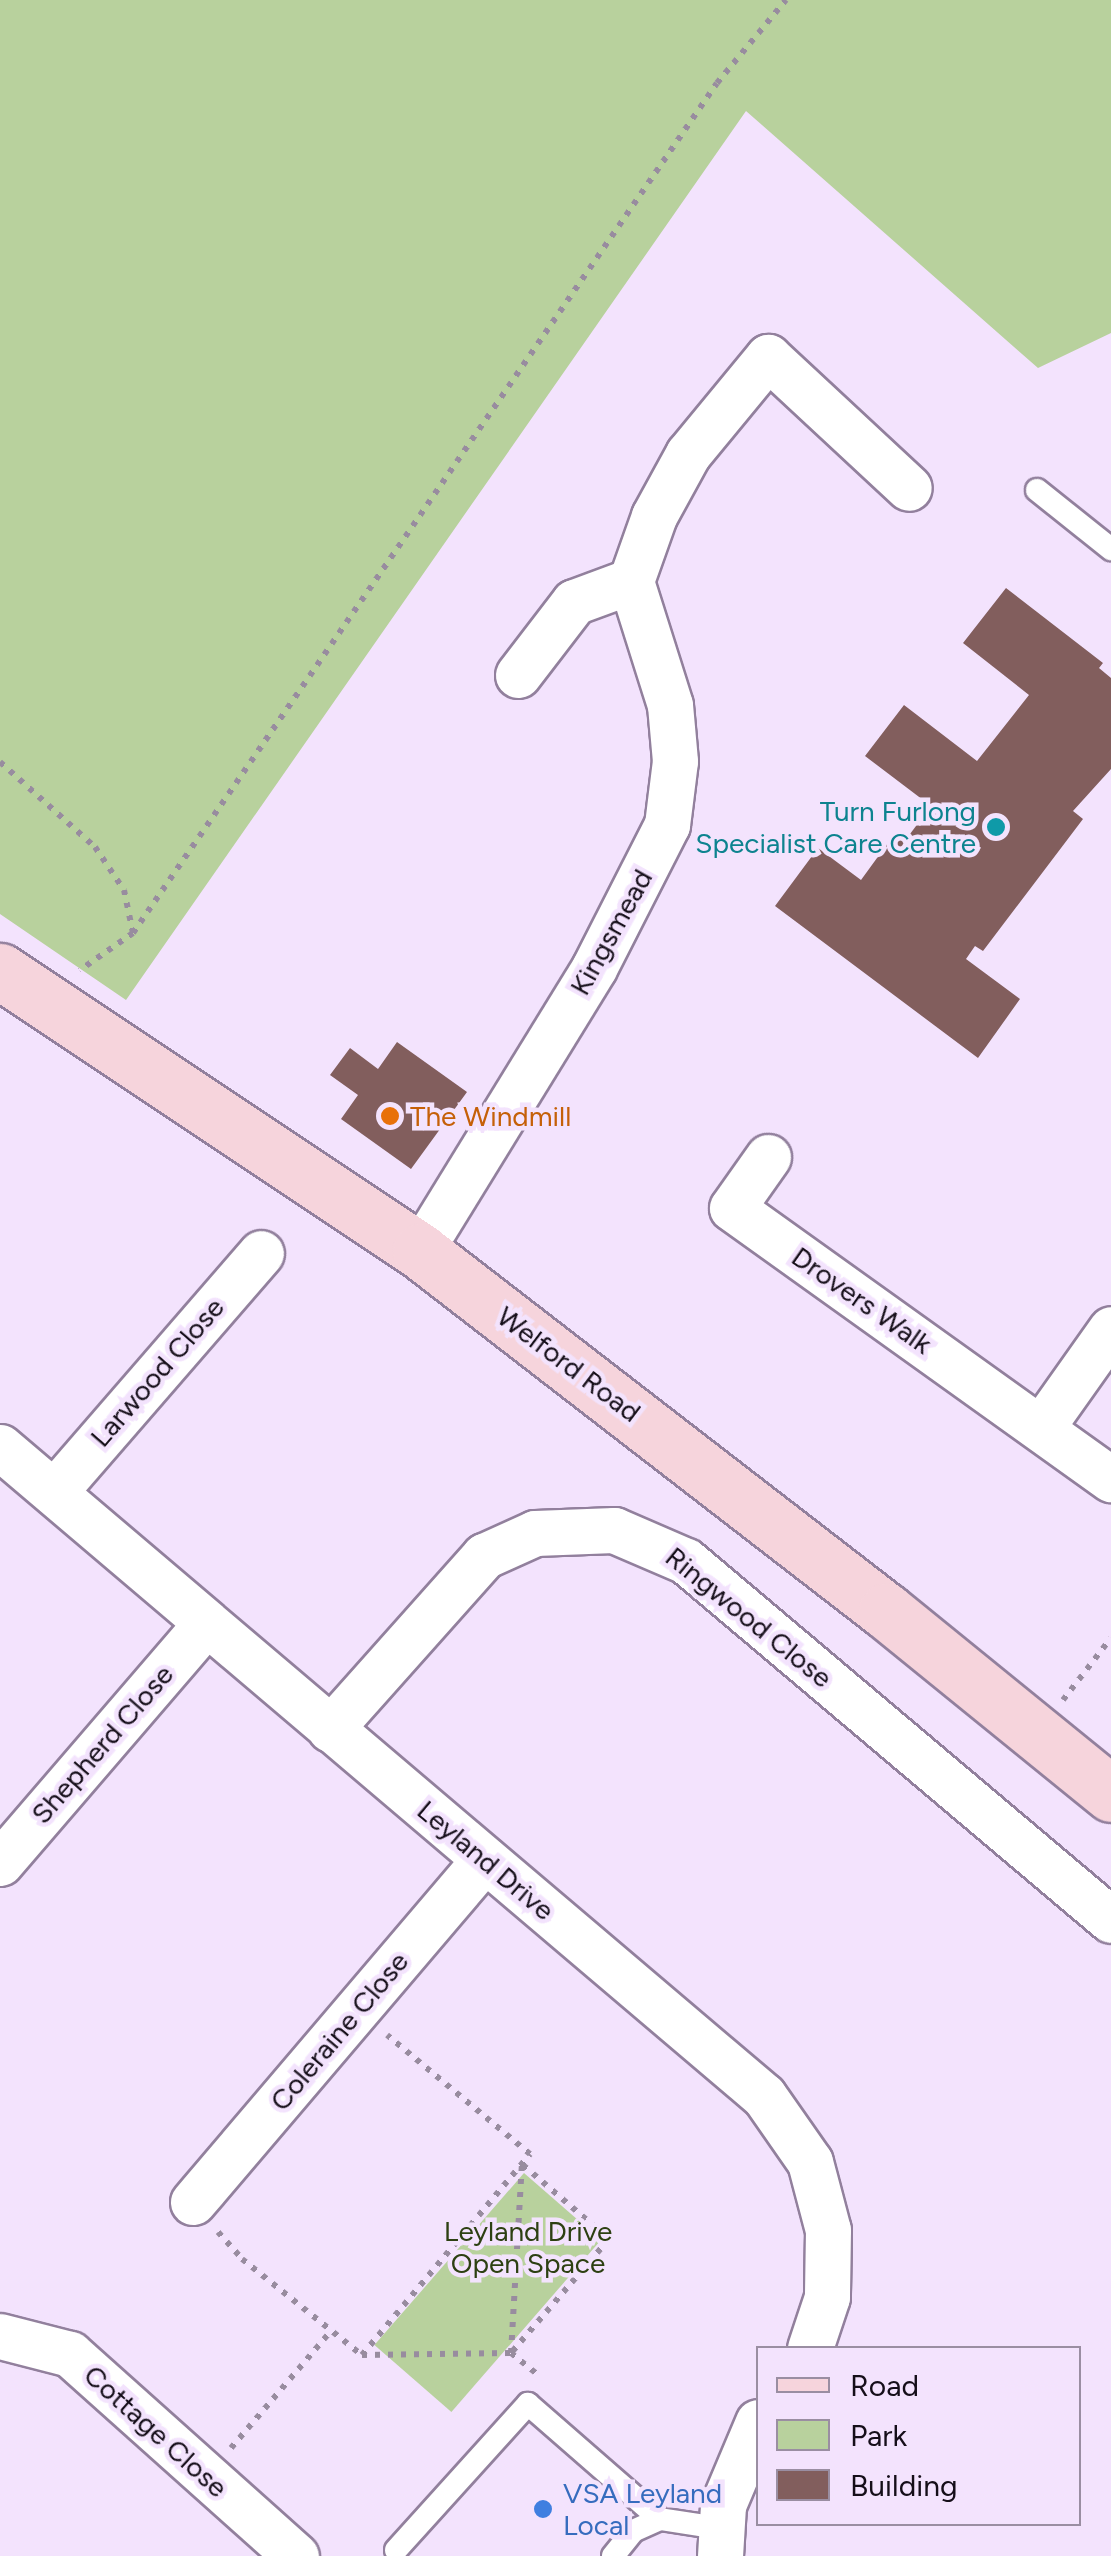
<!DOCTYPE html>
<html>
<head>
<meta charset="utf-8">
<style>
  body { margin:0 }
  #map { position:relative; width:1111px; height:2556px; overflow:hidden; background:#f3e3fd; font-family:Figtree,sans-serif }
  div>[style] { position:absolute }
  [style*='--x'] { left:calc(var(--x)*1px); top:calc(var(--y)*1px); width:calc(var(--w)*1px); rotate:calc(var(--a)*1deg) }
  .green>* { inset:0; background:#b8d19d; transform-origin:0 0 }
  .building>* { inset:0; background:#825e5d }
  .path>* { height:6px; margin-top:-3px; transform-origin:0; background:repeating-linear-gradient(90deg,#988c9f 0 5px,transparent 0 13px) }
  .roads { filter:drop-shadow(2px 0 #92809d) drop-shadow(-2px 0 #92809d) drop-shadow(0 2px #92809d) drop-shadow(0 -2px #92809d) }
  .service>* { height:22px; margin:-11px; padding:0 11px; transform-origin:11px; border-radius:11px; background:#fff }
  .minor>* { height:45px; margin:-22.5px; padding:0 22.5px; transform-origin:22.5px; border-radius:22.5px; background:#fff }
  .primary>* { height:55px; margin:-27.5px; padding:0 27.5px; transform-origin:27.5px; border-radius:27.5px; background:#f6d4dc }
  .dots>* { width:28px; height:28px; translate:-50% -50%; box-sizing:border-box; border:5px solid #f3e3fd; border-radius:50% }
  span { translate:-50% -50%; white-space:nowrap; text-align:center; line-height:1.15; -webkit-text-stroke:9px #f3e3fd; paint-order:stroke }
  .culture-label { font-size:28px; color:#0d838f }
  .right { translate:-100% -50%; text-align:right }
  .street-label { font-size:28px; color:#150e19 }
  .food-label { font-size:28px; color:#c56008 }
  .left { translate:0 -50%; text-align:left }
  .park-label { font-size:28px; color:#2d4012 }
  .shop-label { font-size:28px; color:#366cbe }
  .legend { position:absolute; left:756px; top:2346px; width:325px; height:180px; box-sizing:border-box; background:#f3e3fd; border:2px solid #9a8ea2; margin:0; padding:12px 18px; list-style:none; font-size:30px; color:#150e19 }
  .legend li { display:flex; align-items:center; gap:20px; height:50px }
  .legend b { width:50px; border:2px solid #9a8ea2 }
</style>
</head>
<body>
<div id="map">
  <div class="green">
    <div style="clip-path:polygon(0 0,1111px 0,1111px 333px,1038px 368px,746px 111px,126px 1000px,0 914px)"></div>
    <div style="left:524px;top:2173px;width:102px;height:228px;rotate:41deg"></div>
  </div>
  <div class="building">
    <div style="clip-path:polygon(1006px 588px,1103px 663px,1099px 668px,1111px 678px,1111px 769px,1073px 811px,1083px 819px,983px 951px,975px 946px,966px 959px,1020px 999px,978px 1058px,775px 906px,818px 848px,861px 880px,893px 836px,907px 838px,931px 806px,865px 756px,904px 705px,977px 761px,1029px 695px,963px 643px)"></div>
    <div style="clip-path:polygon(397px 1042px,467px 1092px,411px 1169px,341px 1119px,358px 1095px,330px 1075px,350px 1048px,378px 1069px)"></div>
  </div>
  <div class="path">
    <div style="--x:0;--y:762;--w:127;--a:41.8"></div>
    <div style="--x:95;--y:847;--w:52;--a:56"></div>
    <div style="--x:124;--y:890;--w:44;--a:78.2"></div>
    <div style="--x:133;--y:933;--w:65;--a:145.1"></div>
    <div style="--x:133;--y:933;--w:1031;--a:-55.51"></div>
    <div style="--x:717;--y:83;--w:108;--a:-50.3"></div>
    <div style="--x:1063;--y:1700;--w:78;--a:-52.3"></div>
    <div style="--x:523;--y:2165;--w:113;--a:40.7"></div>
    <div style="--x:609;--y:2239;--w:150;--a:130.7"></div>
    <div style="--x:511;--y:2353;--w:35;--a:39"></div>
    <div style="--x:218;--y:2232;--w:36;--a:48"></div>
    <div style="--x:242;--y:2259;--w:154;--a:38.7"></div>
    <div style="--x:362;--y:2355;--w:149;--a:-0.8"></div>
    <div style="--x:511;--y:2353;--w:189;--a:-86.7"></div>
    <div style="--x:362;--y:2355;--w:262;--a:-50.1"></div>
    <div style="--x:530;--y:2154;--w:186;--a:-140.2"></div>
    <div style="--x:231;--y:2448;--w:154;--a:-49.5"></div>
  </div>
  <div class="roads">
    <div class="service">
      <div style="--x:1037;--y:490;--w:95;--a:38.6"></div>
      <div style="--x:396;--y:2550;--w:197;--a:-47.9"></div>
      <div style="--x:528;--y:2404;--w:175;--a:41.1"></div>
      <div style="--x:660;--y:2519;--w:60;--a:8.7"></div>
      <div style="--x:613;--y:2556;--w:32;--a:-51"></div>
      <div style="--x:633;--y:2531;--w:30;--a:-24"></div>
    </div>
    <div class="minor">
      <div style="--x:518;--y:675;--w:92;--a:-52.5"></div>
      <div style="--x:574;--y:602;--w:61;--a:-20.2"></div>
      <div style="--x:768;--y:1157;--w:62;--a:125.2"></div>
      <div style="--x:732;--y:1208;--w:466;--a:35.6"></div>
      <div style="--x:420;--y:1251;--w:332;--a:-58.4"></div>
      <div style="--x:594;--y:968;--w:161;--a:-63"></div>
      <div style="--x:667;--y:825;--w:64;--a:-82.9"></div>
      <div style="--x:675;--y:761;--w:56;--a:-95.1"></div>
      <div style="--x:670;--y:705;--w:130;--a:-107.5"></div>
      <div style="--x:631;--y:581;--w:69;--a:-70.5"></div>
      <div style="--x:654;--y:516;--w:71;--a:-61.3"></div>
      <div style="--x:688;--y:454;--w:126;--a:-50.5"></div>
      <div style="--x:768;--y:357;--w:192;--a:42.9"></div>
      <div style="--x:1041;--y:1428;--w:121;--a:-54.7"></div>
      <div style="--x:0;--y:1447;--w:1002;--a:40.35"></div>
      <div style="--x:764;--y:2096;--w:80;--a:55.1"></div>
      <div style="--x:810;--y:2162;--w:70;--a:75.2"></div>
      <div style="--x:828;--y:2230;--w:67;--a:90.9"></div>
      <div style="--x:827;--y:2297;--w:54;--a:108.4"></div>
      <div style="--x:54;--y:1492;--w:316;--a:-49.1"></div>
      <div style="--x:330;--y:1729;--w:232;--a:-48.3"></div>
      <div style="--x:484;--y:1556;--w:56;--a:-24.3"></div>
      <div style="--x:535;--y:1533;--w:79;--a:-2.2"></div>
      <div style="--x:614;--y:1530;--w:78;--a:23.3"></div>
      <div style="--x:686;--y:1561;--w:556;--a:40.19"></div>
      <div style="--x:0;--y:1863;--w:314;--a:-49.3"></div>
      <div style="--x:193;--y:2202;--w:450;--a:-49.6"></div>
      <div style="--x:0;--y:2336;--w:72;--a:14.4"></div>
      <div style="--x:70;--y:2354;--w:303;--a:41.8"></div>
      <div style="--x:720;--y:2556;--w:51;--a:-86.6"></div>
      <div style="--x:723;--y:2505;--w:90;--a:-67.1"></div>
    </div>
    <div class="primary">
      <div style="--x:0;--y:971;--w:505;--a:33.69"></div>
      <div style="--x:420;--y:1251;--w:589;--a:37.69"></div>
      <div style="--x:886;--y:1611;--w:290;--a:39.1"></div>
    </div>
  </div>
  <div class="dots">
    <div style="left:996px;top:827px;background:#0f9aa8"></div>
    <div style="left:390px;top:1116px;background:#e8710a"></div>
    <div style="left:543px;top:2509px;background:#3f7fe0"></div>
  </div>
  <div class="culture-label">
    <span class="right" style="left:976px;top:827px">Turn Furlong<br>Specialist Care Centre</span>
  </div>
  <div class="street-label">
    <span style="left:611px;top:932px;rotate:-61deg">Kingsmead</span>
    <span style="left:862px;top:1300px;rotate:35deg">Drovers Walk</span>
    <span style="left:569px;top:1364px;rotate:37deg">Welford Road</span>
    <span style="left:157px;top:1372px;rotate:-49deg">Larwood Close</span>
    <span style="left:749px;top:1617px;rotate:39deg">Ringwood Close</span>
    <span style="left:102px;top:1744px;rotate:-49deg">Shepherd Close</span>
    <span style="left:486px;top:1860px;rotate:40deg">Leyland Drive</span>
    <span style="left:339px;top:2031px;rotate:-50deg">Coleraine Close</span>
    <span style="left:156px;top:2431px;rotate:42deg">Cottage Close</span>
  </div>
  <div class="food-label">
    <span class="left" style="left:410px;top:1116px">The Windmill</span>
  </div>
  <div class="park-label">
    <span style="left:528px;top:2247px">Leyland Drive<br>Open Space</span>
  </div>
  <div class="shop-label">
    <span class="left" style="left:563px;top:2509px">VSA Leyland<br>Local</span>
  </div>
  <ul class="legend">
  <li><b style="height:12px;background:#f6d4dc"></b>Road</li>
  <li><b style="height:28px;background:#b8d19d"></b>Park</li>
  <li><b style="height:28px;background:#825e5d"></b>Building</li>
  </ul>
</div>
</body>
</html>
